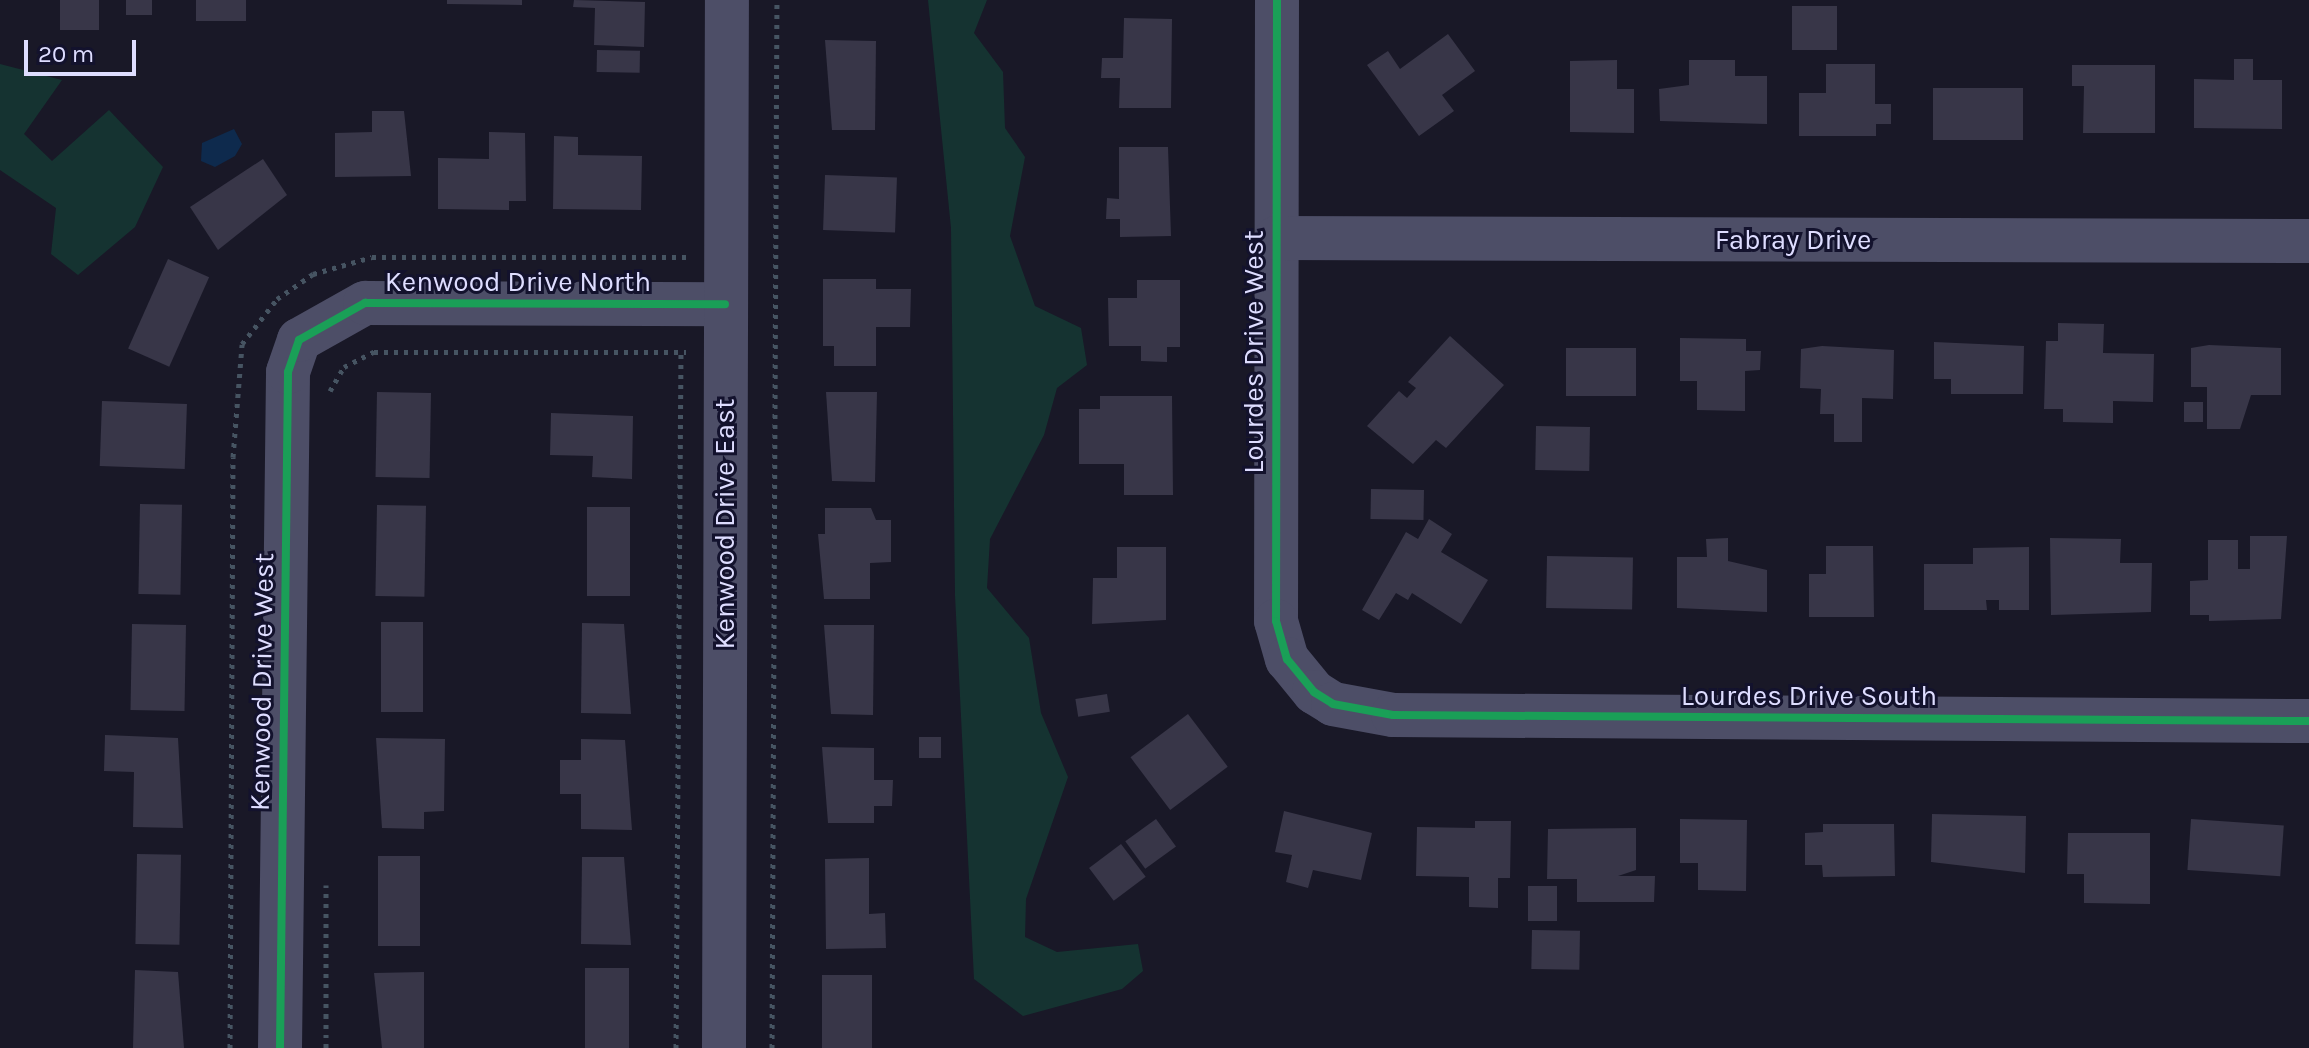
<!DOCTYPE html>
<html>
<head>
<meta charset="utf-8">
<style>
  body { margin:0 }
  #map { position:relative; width:2309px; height:1048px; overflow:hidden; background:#191827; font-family:Karla,sans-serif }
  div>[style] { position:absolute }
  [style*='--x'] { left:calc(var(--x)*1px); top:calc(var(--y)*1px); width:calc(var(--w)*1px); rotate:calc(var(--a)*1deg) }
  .green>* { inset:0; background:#153331 }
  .water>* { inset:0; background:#0e2a4d }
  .building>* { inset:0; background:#383648; transform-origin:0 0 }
  .path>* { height:5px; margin-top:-2.5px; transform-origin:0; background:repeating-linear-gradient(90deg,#465462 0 4px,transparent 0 10px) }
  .street>* { height:44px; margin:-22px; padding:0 22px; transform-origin:22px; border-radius:22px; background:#4d4e67 }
  .cycleway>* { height:8px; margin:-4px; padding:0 4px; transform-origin:4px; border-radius:4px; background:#1a9f57 }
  span { translate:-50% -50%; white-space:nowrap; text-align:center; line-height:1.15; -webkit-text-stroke:6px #13122d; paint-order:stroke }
  .street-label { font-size:28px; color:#deddff }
  .scale { position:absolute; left:24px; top:40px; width:112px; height:36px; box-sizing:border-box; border:4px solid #deddff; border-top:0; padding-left:10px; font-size:24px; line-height:28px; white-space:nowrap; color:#deddff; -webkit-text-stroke:6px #13122d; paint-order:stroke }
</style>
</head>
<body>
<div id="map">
  <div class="green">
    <div style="clip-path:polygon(928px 0,987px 0,974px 33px,1003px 72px,1005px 128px,1025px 157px,1010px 236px,1035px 306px,1081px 328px,1087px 365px,1057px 388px,1044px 435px,990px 539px,987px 588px,1029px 638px,1041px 713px,1068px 777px,1026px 899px,1025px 937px,1057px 952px,1138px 944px,1143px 971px,1122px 989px,1023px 1016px,974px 979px,955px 595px,951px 228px)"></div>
    <div style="clip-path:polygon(0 64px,62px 80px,24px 134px,52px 161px,109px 110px,163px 167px,135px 227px,78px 275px,51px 254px,56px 208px,0 170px)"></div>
  </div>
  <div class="water">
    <div style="clip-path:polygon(234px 129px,242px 144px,235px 156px,215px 167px,201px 161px,202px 143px)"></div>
  </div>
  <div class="building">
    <div style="left:60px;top:0;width:39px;height:30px"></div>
    <div style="left:126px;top:0;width:26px;height:15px"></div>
    <div style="left:196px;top:0;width:50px;height:21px"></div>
    <div style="clip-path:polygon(447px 0,522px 0,522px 5px,447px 4px)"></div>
    <div style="clip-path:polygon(574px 0,645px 2px,644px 47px,594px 45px,595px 8px,573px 7px)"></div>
    <div style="left:1792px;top:6px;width:45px;height:44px"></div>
    <div style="clip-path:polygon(1124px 18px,1172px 19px,1171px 108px,1119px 108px,1120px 78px,1101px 78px,1102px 58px,1123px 58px)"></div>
    <div style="clip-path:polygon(1448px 34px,1475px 71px,1442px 95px,1454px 111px,1419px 136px,1367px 65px,1388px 51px,1400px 69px)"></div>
    <div style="clip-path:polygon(825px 40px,876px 41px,875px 130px,832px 130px)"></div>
    <div style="left:597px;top:50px;width:43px;height:22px;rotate:1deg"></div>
    <div style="clip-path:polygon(2234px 59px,2253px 59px,2253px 80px,2282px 80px,2282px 129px,2194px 128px,2194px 79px,2234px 80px)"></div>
    <div style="clip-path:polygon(1617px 60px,1617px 89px,1634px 89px,1634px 133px,1570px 132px,1570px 61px)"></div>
    <div style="clip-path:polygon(1689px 60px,1735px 60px,1735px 76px,1767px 76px,1767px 124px,1660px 121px,1659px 89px,1689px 85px)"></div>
    <div style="clip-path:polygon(1826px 64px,1875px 64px,1875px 104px,1891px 104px,1891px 124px,1876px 124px,1876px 136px,1799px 136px,1799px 93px,1826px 93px)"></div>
    <div style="clip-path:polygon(2072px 65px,2155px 65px,2155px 133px,2083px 133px,2084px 86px,2072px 86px)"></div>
    <div style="left:1933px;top:88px;width:90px;height:52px"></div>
    <div style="clip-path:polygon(372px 111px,404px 111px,411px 176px,335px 177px,335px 133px,372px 132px)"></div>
    <div style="clip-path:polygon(489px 132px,525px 133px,526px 201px,509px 201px,509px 210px,438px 209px,438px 158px,489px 159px)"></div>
    <div style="clip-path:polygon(554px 136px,578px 137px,578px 155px,642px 156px,641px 210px,553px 209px)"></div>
    <div style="clip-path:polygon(1119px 147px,1168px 147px,1171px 236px,1120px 237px,1120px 219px,1106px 219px,1107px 198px,1119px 199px)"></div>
    <div style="clip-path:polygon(263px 159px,287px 195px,218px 250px,190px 207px)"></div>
    <div style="left:825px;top:175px;width:72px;height:55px;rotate:2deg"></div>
    <div style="left:168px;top:259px;width:45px;height:98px;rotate:24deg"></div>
    <div style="clip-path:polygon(823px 279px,876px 279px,876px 289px,911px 289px,910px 327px,876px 327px,876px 366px,834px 366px,834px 346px,823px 346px)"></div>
    <div style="clip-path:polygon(1137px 280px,1180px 280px,1180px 347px,1167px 347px,1167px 362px,1141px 361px,1141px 346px,1109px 346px,1108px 298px,1137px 298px)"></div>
    <div style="clip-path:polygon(2058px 323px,2104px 324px,2103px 353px,2154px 354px,2153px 402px,2113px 401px,2113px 423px,2063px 422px,2063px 409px,2044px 409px,2046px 341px,2058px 341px)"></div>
    <div style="clip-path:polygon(1450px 336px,1504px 385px,1446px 448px,1436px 440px,1413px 464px,1367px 426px,1399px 391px,1407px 398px,1416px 388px,1408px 382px)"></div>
    <div style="clip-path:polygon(1680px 338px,1746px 339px,1746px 351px,1761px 351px,1760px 370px,1745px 371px,1745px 411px,1697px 410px,1697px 381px,1680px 381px)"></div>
    <div style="clip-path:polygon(1934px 342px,2024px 346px,2023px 394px,1951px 394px,1951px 379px,1934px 379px)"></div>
    <div style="clip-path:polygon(2209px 345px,2281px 348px,2281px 395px,2251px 395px,2240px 429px,2207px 429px,2207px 387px,2191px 387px,2191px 348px)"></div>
    <div style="clip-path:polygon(1822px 346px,1894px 350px,1893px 399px,1862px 398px,1862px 442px,1834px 442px,1834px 414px,1820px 414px,1821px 389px,1800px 388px,1801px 349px)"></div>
    <div style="left:1566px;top:348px;width:70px;height:48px"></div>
    <div style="left:377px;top:392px;width:54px;height:85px;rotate:1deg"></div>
    <div style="clip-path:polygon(826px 392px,877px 392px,875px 482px,832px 481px)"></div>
    <div style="clip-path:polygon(1100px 396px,1172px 396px,1173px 495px,1124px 495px,1124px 464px,1079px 464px,1079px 409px,1100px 409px)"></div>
    <div style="left:102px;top:401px;width:85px;height:65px;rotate:2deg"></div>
    <div style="left:2184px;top:402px;width:19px;height:20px"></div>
    <div style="clip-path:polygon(551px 413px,633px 416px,632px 479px,592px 477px,593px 456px,550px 455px)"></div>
    <div style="left:1536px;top:426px;width:54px;height:44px;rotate:1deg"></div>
    <div style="left:1371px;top:489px;width:53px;height:30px;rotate:1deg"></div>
    <div style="left:140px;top:504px;width:42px;height:90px;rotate:1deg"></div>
    <div style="left:377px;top:505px;width:49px;height:91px;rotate:1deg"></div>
    <div style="left:587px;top:507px;width:43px;height:89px"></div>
    <div style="clip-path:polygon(825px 508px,871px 508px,876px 520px,891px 520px,891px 562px,870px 563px,870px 599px,824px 599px,818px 534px,825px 534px)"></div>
    <div style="clip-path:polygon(1429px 519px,1452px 534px,1441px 552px,1488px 580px,1461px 624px,1412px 593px,1408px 600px,1396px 593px,1379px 620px,1362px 610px,1406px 532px,1418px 539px)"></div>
    <div style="clip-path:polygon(2250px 536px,2287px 536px,2281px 619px,2209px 621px,2209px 615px,2190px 615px,2190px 581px,2208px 580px,2208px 540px,2238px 540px,2238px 569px,2250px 569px)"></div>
    <div style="clip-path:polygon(1728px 538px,1728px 561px,1767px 570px,1767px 612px,1677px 608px,1677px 557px,1707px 557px,1706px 539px)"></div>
    <div style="clip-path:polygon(2050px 538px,2121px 539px,2120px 563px,2152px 563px,2151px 612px,2051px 615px)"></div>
    <div style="clip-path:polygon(1826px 546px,1873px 546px,1874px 617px,1809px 617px,1809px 574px,1826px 574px)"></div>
    <div style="clip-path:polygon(1117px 547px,1166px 547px,1166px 620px,1092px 624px,1093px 578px,1117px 578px)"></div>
    <div style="clip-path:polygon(2029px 547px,2029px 610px,1999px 610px,1999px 600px,1986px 600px,1987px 610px,1924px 610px,1924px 564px,1973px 564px,1973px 548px)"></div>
    <div style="left:1547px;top:556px;width:86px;height:52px;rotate:1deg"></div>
    <div style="left:381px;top:622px;width:42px;height:90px"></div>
    <div style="clip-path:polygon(582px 623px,624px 624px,631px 714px,581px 713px)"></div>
    <div style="left:132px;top:624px;width:54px;height:86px;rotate:1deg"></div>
    <div style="clip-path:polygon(824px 625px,874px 625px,873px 715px,831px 714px)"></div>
    <div style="left:1107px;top:694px;width:18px;height:32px;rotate:81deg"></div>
    <div style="left:1188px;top:714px;width:66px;height:72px;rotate:53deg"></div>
    <div style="clip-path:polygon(105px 735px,178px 738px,183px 828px,133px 827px,134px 772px,104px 771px)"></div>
    <div style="left:919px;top:737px;width:22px;height:21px"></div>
    <div style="clip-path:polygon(376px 738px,445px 739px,444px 811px,424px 812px,424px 829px,382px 828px)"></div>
    <div style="clip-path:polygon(581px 739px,625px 740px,632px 830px,581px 829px,581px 794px,560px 794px,560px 760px,581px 760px)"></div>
    <div style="clip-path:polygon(822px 747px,874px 748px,874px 780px,893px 780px,892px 806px,874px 806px,874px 823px,828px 823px)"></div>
    <div style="clip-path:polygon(1284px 811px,1372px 833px,1361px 880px,1313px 870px,1308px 888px,1286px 882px,1292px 855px,1275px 852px)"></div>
    <div style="clip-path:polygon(1932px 814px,2026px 816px,2025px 873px,1931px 862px)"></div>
    <div style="left:1156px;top:819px;width:34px;height:38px;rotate:54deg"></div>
    <div style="clip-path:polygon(1680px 819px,1747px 820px,1746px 891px,1698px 890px,1698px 863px,1680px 863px)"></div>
    <div style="left:2191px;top:819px;width:93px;height:51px;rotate:4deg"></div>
    <div style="clip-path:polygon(1475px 821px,1511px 821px,1510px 878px,1498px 878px,1498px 908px,1469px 907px,1469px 877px,1416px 876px,1417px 827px,1475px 828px)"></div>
    <div style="clip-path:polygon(1823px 824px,1894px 824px,1895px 876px,1823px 877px,1822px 865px,1805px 865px,1805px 833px,1823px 832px)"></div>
    <div style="clip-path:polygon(1636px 828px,1636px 870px,1618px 876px,1655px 876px,1654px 902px,1577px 902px,1577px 879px,1547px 879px,1548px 829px)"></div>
    <div style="clip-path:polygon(2068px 833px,2150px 833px,2150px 904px,2084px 903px,2084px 874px,2067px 874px)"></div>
    <div style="left:1121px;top:844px;width:41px;height:40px;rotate:53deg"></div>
    <div style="left:137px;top:854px;width:44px;height:90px;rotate:1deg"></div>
    <div style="left:378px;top:856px;width:42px;height:90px"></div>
    <div style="clip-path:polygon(582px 857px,624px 857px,631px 945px,581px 944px)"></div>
    <div style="clip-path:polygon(869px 858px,869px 914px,885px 913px,886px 948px,826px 949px,825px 859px)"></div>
    <div style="left:1557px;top:886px;width:35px;height:29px;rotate:90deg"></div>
    <div style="left:1532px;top:930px;width:48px;height:39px;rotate:1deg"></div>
    <div style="left:585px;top:968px;width:44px;height:80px"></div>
    <div style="clip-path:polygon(135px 970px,178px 972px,184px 1048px,133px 1048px)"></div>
    <div style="clip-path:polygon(424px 972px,424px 1048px,382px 1048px,374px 973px)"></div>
    <div style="left:822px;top:975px;width:50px;height:73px"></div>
  </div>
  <div class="path">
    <div style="--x:330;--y:391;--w:28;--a:-60"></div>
    <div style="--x:344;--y:367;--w:34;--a:-27"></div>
    <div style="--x:374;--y:352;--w:312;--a:0"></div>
    <div style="--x:230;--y:1048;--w:591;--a:-89.71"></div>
    <div style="--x:233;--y:457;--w:113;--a:-85.4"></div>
    <div style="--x:242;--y:344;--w:57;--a:-52.1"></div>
    <div style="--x:277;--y:299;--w:44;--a:-34.8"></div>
    <div style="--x:313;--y:274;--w:61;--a:-16.1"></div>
    <div style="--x:372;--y:257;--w:316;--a:0"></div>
    <div style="--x:326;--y:1048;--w:163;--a:-90"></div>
    <div style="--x:676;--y:1048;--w:699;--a:-89.59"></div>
    <div style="--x:772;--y:1048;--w:1048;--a:-89.73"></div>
  </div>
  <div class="street">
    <div style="--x:1277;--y:0;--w:621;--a:90.09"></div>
    <div style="--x:1276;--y:621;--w:40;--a:74"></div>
    <div style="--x:1287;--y:659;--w:43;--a:50.7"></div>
    <div style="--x:1314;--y:692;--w:22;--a:32"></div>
    <div style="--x:1333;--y:704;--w:61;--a:10.4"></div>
    <div style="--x:1393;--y:715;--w:916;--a:0.38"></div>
    <div style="--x:1276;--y:238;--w:1033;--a:0.17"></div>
    <div style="--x:280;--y:1048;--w:676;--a:-89.32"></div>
    <div style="--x:288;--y:372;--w:34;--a:-71"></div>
    <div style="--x:299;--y:340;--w:76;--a:-29.3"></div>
    <div style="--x:365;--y:303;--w:360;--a:0.2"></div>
    <div style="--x:724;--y:1048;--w:1048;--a:-89.84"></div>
  </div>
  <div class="cycleway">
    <div style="--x:1277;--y:0;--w:621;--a:90.09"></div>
    <div style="--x:1276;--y:621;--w:40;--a:74"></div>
    <div style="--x:1287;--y:659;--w:43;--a:50.7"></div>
    <div style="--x:1314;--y:692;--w:22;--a:32"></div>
    <div style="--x:1333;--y:704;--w:61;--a:10.4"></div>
    <div style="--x:1393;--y:715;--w:916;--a:0.38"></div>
    <div style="--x:280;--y:1048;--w:676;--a:-89.32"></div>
    <div style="--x:288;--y:372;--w:34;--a:-71"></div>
    <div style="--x:299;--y:340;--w:76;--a:-29.3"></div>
    <div style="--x:365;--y:303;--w:360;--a:0.2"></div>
  </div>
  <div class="street-label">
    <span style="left:1793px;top:240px">Fabray Drive</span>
    <span style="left:518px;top:282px">Kenwood Drive North</span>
    <span style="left:1254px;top:352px;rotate:-90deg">Lourdes Drive West</span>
    <span style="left:725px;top:524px;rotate:-90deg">Kenwood Drive East</span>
    <span style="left:262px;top:682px;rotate:-89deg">Kenwood Drive West</span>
    <span style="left:1809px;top:696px">Lourdes Drive South</span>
  </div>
  <div class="scale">20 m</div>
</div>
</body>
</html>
